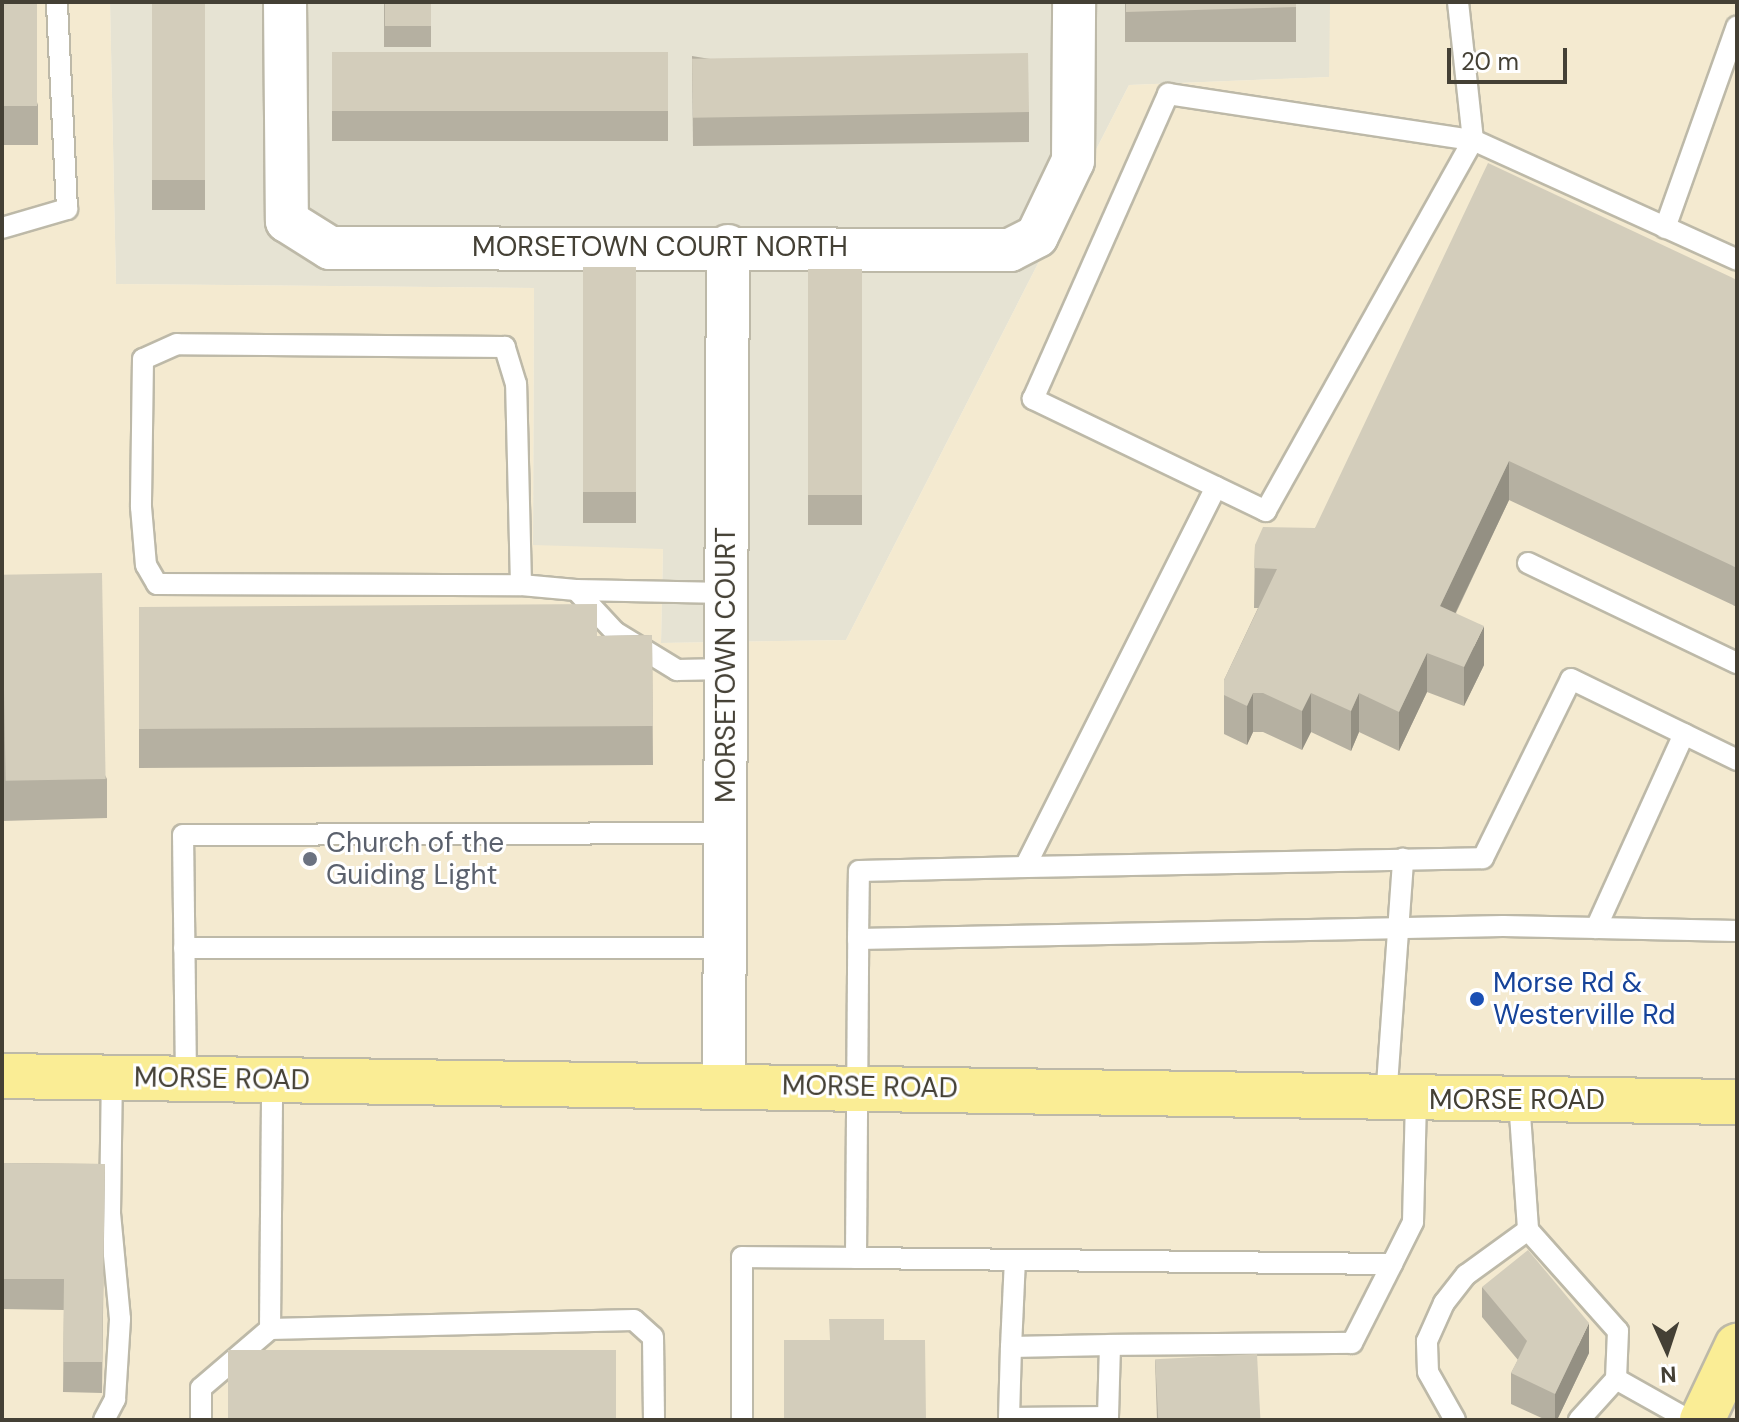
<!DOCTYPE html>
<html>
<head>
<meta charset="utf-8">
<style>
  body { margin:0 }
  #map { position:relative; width:1739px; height:1422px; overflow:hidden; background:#f2f0e5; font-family:"DM Sans",sans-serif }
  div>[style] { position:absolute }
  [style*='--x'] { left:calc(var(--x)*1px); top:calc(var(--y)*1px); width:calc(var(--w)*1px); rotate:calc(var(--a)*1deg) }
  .residential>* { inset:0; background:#e6e3d3 }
  .commercial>* { inset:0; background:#f4ead0 }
  .roads { filter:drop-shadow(2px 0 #bdb9a8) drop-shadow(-2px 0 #bdb9a8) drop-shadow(0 2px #bdb9a8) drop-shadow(0 -2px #bdb9a8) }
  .lane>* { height:20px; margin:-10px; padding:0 10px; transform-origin:10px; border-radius:10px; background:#fff }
  .street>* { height:42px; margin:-21px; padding:0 21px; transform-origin:21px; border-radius:21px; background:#fff }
  .primary>* { height:44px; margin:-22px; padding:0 22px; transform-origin:22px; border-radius:22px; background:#faed95 }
  .wall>* { inset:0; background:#b5b0a1; transform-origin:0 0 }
  .shaded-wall>* { inset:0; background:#949083 }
  .building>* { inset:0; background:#d3cdbb; transform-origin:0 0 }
  .dots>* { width:22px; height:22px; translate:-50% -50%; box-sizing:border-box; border:4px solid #fff; border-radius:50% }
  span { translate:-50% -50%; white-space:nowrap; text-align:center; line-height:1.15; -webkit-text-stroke:6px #fff; paint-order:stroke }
  .street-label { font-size:28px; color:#444035 }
  .worship-label { font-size:28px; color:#5b616d }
  .left { translate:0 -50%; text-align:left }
  .transit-label { font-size:28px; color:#164399 }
  .frame { position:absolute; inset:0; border:4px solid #444035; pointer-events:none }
  .north { position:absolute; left:1627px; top:1310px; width:80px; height:80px; -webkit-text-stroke:6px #fff; paint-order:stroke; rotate:177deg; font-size:22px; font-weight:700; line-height:32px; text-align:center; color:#444035 }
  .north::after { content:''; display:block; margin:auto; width:28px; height:36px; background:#444035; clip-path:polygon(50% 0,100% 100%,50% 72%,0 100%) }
  .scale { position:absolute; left:1447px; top:48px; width:120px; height:36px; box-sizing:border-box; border:4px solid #444035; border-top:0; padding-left:10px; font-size:24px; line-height:28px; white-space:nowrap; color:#444035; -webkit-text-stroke:6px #fff; paint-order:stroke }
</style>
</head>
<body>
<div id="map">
  <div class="residential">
    <div style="clip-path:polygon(110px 2px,1330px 2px,1330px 77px,1129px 85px,846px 640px,661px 643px,663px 550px,533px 546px,534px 288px,116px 284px)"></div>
  </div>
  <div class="commercial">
    <div style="clip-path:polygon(2px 2px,110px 2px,116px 284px,534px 288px,533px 545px,663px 549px,661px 643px,846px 640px,1129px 85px,1329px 77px,1330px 2px,1737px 2px,1737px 1420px,2px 1420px)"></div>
  </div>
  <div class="roads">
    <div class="lane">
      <div style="--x:1458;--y:2;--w:139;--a:83.8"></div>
      <div style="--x:1473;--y:140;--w:425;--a:119.2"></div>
      <div style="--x:1266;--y:511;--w:259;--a:-154.3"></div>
      <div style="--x:1033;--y:399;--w:334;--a:-66.1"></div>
      <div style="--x:1168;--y:94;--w:308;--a:8.6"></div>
      <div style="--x:1473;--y:140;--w:290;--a:24.4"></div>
      <div style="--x:2;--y:228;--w:68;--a:-16.3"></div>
      <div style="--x:67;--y:209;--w:207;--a:-92.8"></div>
      <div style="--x:1665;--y:228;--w:214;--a:-70.4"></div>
      <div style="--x:1216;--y:487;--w:425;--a:116.7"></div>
      <div style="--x:1025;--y:867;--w:458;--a:-1.1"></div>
      <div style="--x:1483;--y:858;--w:199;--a:-63.8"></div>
      <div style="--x:1571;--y:679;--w:185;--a:26"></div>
      <div style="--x:1528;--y:563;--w:232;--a:25.6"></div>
      <div style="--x:521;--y:585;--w:201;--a:-91.4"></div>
      <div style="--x:516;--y:384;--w:39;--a:-107"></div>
      <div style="--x:505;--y:347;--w:328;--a:-179.5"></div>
      <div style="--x:177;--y:344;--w:37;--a:156"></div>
      <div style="--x:143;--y:359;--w:148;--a:90.8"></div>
      <div style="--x:141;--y:507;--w:58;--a:85.1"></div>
      <div style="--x:146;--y:565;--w:22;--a:60"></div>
      <div style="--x:157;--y:584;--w:364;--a:0.2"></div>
      <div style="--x:521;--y:585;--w:55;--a:5.2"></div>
      <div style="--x:576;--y:590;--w:57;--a:47.1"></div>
      <div style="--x:615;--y:632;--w:73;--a:31.5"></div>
      <div style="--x:677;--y:670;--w:49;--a:-1.2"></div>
      <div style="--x:576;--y:590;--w:150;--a:1.1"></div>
      <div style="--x:1596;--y:928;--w:213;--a:-65.6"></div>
      <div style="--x:858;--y:939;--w:68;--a:-89.2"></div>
      <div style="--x:859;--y:871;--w:166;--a:-1.4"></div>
      <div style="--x:184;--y:948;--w:541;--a:0"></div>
      <div style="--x:186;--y:1078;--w:243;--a:-90.7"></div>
      <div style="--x:183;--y:835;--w:542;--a:-0.21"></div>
      <div style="--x:1386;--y:1099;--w:241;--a:-85.9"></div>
      <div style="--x:1519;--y:1100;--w:130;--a:86"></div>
      <div style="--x:1528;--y:1230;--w:135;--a:48.3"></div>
      <div style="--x:1618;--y:1331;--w:48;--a:92.4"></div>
      <div style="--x:1616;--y:1379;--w:84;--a:29.3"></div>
      <div style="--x:1392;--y:1264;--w:47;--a:-63.4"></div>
      <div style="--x:1413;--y:1222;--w:122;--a:-88.6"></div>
      <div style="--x:270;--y:1329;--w:250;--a:-89.5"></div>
      <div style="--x:1110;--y:1345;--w:72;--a:91.6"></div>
      <div style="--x:1108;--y:1417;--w:99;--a:179.4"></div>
      <div style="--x:1009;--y:1418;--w:71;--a:-88.4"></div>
      <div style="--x:1011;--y:1347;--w:99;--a:-1.2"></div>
      <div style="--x:1110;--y:1345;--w:242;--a:-0.5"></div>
      <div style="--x:1352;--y:1343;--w:89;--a:-63.1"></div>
      <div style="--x:1392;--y:1264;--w:536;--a:-179.36"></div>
      <div style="--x:856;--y:1258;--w:319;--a:-89.6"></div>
      <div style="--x:858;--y:939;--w:645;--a:-1.15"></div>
      <div style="--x:1503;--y:926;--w:234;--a:1.2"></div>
      <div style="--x:1011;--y:1347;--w:87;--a:-87.4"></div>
      <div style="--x:104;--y:1420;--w:24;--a:-62"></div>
      <div style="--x:115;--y:1399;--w:80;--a:-86.4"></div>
      <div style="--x:120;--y:1319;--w:105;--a:-95.4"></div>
      <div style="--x:110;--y:1214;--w:136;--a:-89.2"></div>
      <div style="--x:201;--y:1420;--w:32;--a:-90"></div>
      <div style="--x:201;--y:1388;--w:91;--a:-40.5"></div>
      <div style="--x:270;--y:1329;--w:364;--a:-1.4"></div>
      <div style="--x:634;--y:1320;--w:25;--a:42"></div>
      <div style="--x:653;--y:1337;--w:83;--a:89.3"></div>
      <div style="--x:742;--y:1420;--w:163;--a:-90"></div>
      <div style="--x:742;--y:1257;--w:114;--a:0.5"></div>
      <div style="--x:1455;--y:1420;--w:55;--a:-119.4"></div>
      <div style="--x:1428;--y:1372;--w:31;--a:-92"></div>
      <div style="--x:1427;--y:1341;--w:42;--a:-65.9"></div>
      <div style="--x:1444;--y:1303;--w:36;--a:-52"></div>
      <div style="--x:1466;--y:1275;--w:77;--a:-36"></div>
      <div style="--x:1579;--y:1420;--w:55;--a:-47.9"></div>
    </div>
    <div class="street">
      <div style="--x:285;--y:2;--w:219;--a:89.5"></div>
      <div style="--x:287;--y:221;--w:51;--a:32.1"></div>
      <div style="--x:330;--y:248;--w:680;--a:0.17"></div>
      <div style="--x:1010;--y:250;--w:30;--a:-27"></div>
      <div style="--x:1037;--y:236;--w:83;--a:-64.4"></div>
      <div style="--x:1073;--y:161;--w:159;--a:-89.6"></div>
      <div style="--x:724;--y:1084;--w:838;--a:-89.73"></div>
    </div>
    <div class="primary">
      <div style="--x:2;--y:1076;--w:1735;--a:0.86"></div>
      <div style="--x:1702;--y:1420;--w:82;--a:-64.7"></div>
    </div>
  </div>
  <div class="wall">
    <div style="clip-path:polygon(2px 2px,38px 105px,38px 145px,2px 145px)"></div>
    <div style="left:152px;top:2px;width:53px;height:208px"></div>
    <div style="left:384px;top:2px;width:47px;height:45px"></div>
    <div style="left:1125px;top:2px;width:171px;height:40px"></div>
    <div style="left:668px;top:52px;width:89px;height:336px;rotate:90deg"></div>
    <div style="clip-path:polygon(692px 56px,1029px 112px,1029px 142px,693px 146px)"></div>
    <div style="left:583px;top:267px;width:53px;height:256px"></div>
    <div style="left:808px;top:269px;width:54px;height:256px"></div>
    <div style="clip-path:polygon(1737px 280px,1737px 607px,1509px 500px,1456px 613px,1484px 665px,1464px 706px,1427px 692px,1399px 751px,1359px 732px,1351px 751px,1311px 732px,1302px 750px,1263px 732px,1253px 732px,1247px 745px,1224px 734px,1224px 680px,1258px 608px,1254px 608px,1255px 545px,1315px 528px)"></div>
    <div style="clip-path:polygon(2px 575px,107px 779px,107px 818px,2px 821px)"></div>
    <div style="clip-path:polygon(139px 607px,597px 636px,652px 635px,653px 765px,139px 768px)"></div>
    <div style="clip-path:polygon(2px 1163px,105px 1164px,102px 1393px,63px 1392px,64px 1310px,2px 1309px)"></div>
    <div style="clip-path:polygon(1482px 1287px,1589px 1353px,1557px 1420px,1546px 1420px,1511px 1404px,1511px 1373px,1518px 1360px,1482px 1317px)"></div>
    <div style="clip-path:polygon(1155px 1360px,1261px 1420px,1157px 1420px)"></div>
  </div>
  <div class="shaded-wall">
    <div style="clip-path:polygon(1509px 461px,1509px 500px,1440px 645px,1440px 606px)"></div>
    <div style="clip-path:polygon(1484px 626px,1484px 665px,1464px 706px,1464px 667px)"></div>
    <div style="clip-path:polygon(1427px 653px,1427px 692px,1399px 751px,1399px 712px)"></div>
    <div style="clip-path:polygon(1253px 693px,1253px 732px,1247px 745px,1247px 706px)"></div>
    <div style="clip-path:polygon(1311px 693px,1311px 732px,1302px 750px,1302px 711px)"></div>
    <div style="clip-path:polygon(1359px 693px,1359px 732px,1351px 751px,1351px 711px)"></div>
    <div style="clip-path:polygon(1589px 1323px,1589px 1353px,1557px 1420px,1555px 1420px,1555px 1394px)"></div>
  </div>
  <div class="building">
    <div style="left:2px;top:2px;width:35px;height:104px"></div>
    <div style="left:152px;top:2px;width:53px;height:178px"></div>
    <div style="left:385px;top:2px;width:46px;height:24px"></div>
    <div style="clip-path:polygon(1126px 2px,1296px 2px,1296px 7px,1126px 12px)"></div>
    <div style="left:668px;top:52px;width:59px;height:336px;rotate:90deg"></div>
    <div style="left:1028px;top:53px;width:59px;height:336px;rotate:89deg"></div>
    <div style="clip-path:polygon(1488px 163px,1737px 280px,1737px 568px,1509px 461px,1440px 606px,1484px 626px,1464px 667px,1427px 653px,1399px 712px,1359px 693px,1351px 711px,1311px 693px,1302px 711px,1263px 693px,1253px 693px,1247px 706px,1224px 695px,1224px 680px,1277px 569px,1254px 568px,1255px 545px,1263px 527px,1315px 528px)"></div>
    <div style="left:583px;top:267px;width:53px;height:225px"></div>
    <div style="left:808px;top:269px;width:54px;height:226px"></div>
    <div style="left:102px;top:573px;width:206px;height:100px;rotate:89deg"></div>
    <div style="clip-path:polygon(597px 604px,597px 636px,652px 635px,653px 726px,139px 729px,139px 607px)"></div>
    <div style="clip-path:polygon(2px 1163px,105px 1164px,102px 1362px,63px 1362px,64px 1279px,2px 1279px)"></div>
    <div style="clip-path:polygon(1528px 1250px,1589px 1323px,1555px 1394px,1511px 1373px,1527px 1341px,1482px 1287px)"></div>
    <div style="clip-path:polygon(829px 1319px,884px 1319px,884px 1340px,925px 1340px,926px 1420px,784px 1420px,784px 1340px,830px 1340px)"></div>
    <div style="left:228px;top:1350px;width:388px;height:70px"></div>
    <div style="left:1257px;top:1354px;width:66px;height:102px;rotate:87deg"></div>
  </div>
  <div class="dots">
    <div style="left:310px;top:859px;background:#6b7280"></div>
    <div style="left:1477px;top:999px;background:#1a4fb4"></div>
  </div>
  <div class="street-label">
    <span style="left:660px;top:247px">MORSETOWN COURT NORTH</span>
    <span style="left:726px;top:665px;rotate:-90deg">MORSETOWN COURT</span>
    <span style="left:222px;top:1079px;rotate:1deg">MORSE ROAD</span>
    <span style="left:870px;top:1087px;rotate:1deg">MORSE ROAD</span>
    <span style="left:1517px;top:1100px">MORSE ROAD</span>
  </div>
  <div class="worship-label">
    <span class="left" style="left:326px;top:859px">Church of the<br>Guiding Light</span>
  </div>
  <div class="transit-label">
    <span class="left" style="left:1493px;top:999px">Morse Rd &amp;<br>Westerville Rd</span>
  </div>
  <div class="frame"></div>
  <div class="north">N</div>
  <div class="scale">20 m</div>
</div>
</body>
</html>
